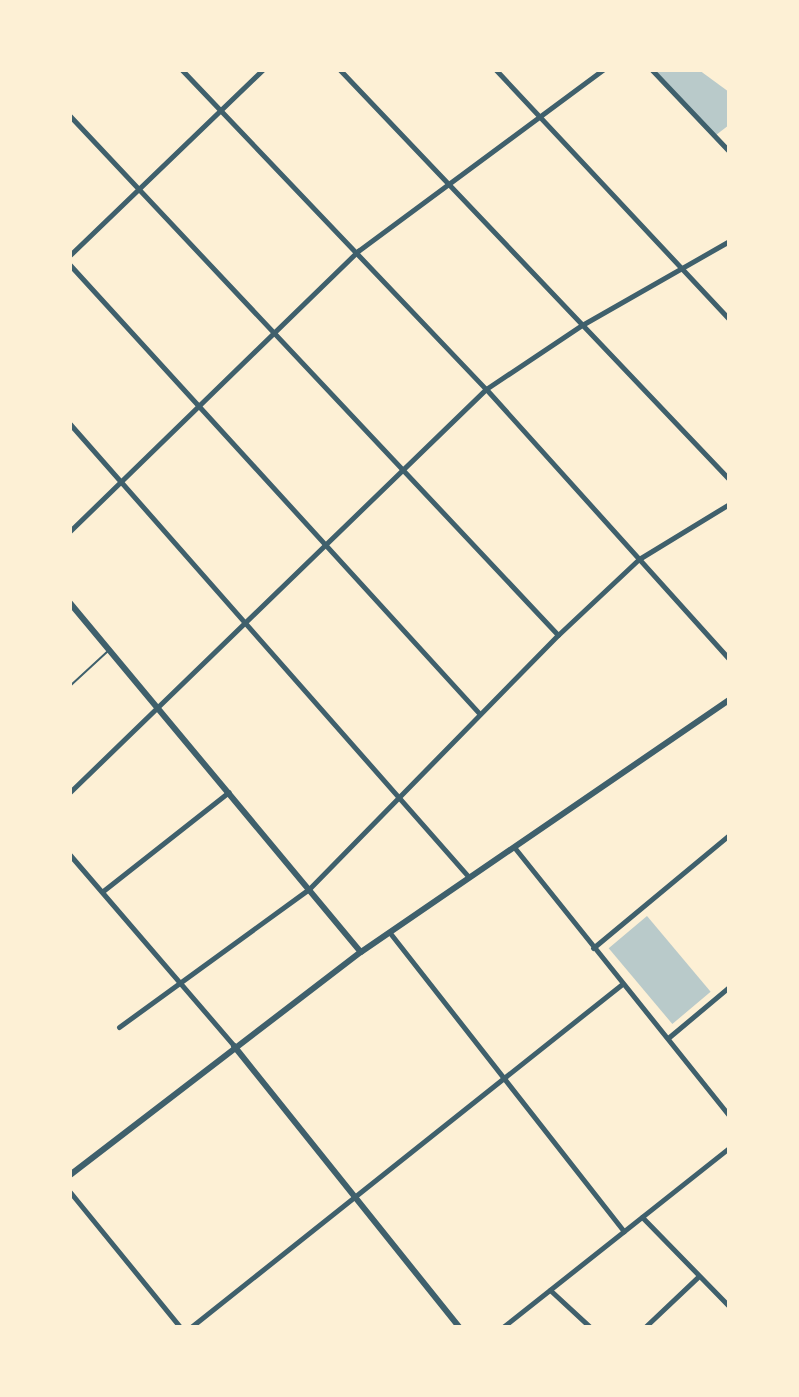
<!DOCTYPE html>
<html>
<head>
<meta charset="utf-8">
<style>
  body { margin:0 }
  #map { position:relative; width:799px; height:1397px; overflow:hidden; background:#fdf0d5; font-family:Merriweather,serif }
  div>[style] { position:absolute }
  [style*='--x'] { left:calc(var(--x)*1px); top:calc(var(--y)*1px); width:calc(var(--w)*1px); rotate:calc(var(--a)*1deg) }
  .green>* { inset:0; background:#b9caca; transform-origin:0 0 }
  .service>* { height:2px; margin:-1px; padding:0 1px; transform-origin:1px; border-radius:1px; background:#3f606c }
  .minor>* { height:5px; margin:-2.5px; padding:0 2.5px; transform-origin:2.5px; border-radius:2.5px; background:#3f606c }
  .tertiary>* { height:6px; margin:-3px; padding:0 3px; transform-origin:3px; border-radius:3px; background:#3f606c }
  span { translate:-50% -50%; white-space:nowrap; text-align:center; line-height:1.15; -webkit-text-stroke:6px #fdf0d5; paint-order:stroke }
  .frame { position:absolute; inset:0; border:72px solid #fdf0d5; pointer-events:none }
</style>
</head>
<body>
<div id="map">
  <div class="green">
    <div style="clip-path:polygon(655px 70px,699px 70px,729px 92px,729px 125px,716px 135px)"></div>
    <div style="left:647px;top:916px;width:99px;height:50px;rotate:50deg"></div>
  </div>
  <div class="service">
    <div style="--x:70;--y:686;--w:52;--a:-42.6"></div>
  </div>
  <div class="minor">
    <div style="--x:182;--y:70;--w:441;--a:46.4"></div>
    <div style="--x:486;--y:389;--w:363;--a:48"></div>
    <div style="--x:340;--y:70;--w:564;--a:46.44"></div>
    <div style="--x:496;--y:70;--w:341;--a:46.9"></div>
    <div style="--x:652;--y:70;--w:112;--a:46.5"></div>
    <div style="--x:70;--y:116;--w:712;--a:46.76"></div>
    <div style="--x:70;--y:255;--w:267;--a:-43.9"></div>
    <div style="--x:70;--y:265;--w:607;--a:47.61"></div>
    <div style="--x:70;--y:424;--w:602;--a:48.64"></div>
    <div style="--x:70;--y:531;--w:402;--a:-44.2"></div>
    <div style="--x:358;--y:251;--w:305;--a:-36.5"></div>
    <div style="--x:70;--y:792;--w:579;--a:-44.09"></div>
    <div style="--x:486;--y:389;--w:115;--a:-33.7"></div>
    <div style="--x:582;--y:325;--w:169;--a:-29.7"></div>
    <div style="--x:514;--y:847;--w:344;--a:51.3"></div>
    <div style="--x:70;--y:855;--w:252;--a:49.3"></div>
    <div style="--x:103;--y:891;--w:160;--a:-38.2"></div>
    <div style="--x:390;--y:933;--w:379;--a:51.9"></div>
    <div style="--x:593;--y:948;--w:177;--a:-39.7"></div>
    <div style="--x:119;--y:1027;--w:235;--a:-36"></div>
    <div style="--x:309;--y:889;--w:356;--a:-45.6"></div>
    <div style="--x:558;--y:635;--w:111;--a:-43.2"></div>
    <div style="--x:639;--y:559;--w:105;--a:-31.4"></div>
    <div style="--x:668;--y:1038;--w:80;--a:-39.9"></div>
    <div style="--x:70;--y:1192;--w:174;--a:50.8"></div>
    <div style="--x:642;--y:1217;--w:124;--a:45.7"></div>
    <div style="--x:550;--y:1290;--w:54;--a:42.8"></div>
    <div style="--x:191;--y:1327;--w:551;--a:-38.51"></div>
    <div style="--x:503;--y:1327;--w:288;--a:-38.4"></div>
    <div style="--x:645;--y:1327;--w:74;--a:-43.4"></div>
  </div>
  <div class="tertiary">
    <div style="--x:70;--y:603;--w:454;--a:50.2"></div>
    <div style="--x:234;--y:1046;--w:360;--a:51.3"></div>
    <div style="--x:70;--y:1175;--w:367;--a:-37.5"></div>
    <div style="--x:361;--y:952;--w:446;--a:-34.4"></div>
  </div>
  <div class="frame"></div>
</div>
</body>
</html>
